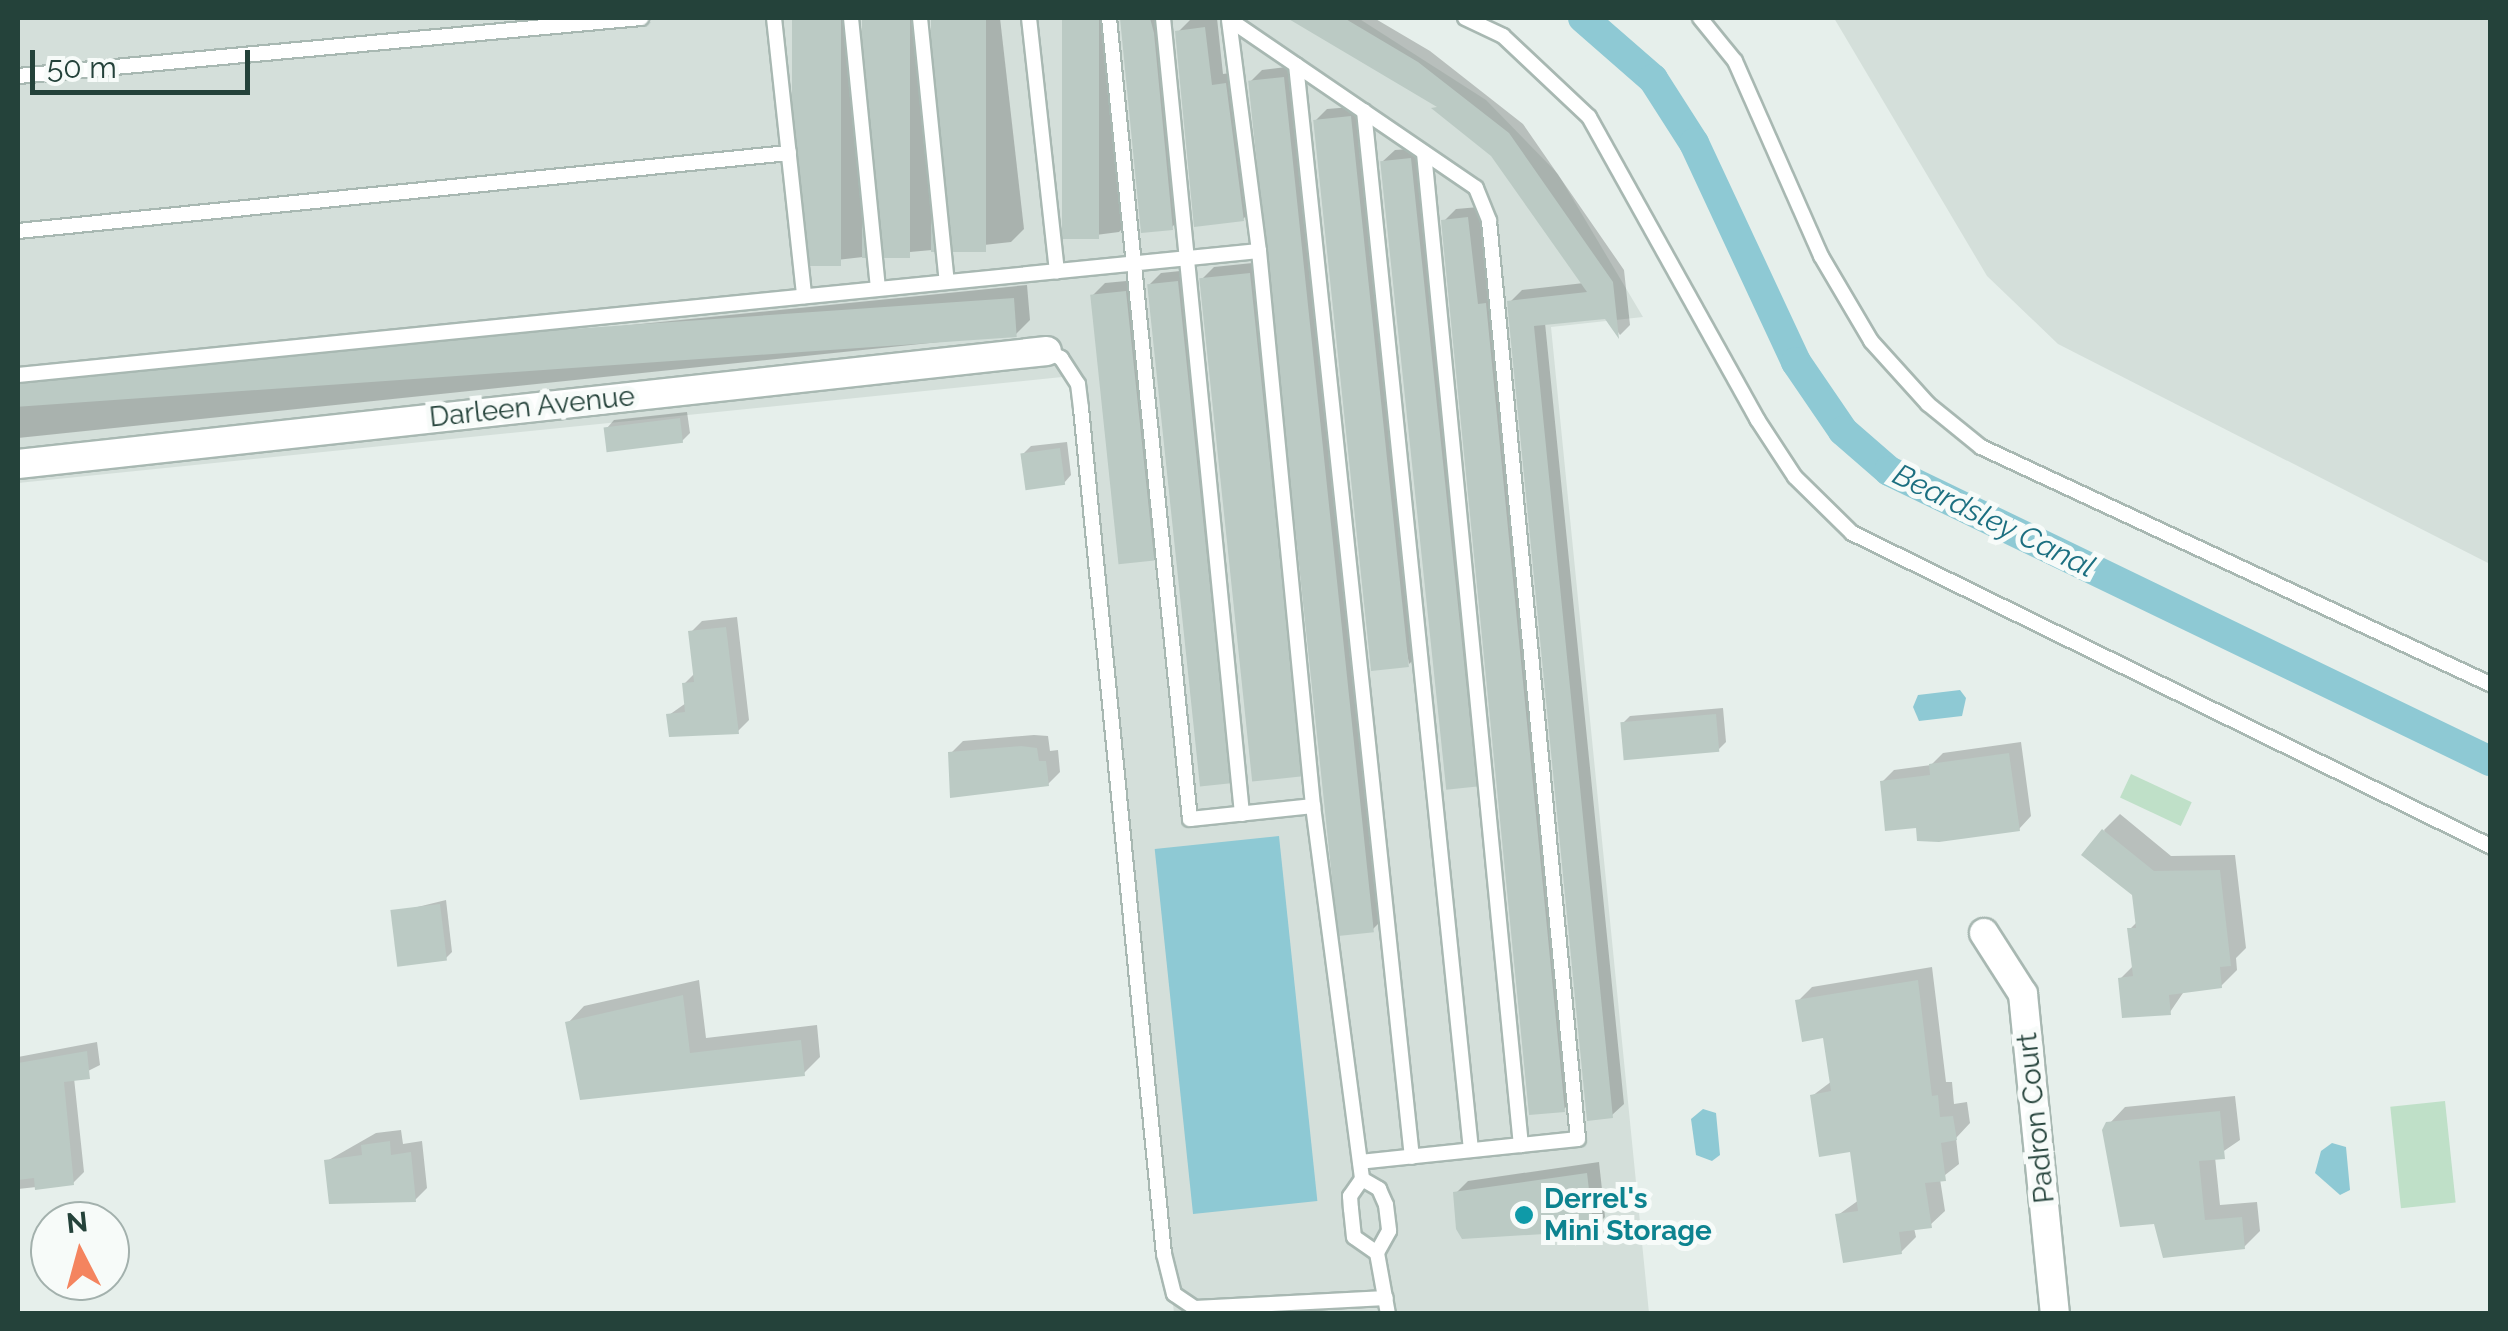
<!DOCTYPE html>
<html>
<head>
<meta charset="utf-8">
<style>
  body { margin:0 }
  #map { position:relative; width:2508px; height:1331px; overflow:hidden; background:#e6efeb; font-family:Raleway,sans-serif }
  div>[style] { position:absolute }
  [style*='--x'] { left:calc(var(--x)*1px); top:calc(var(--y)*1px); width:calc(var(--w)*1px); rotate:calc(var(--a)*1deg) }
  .built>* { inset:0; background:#d4dfda }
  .green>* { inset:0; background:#bfe0c8; transform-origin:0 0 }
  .water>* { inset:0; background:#8ec9d4; transform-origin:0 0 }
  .shadow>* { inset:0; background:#0003 }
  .canal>* { height:30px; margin:-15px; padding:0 15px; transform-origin:15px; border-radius:15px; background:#8ec9d4 }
  .building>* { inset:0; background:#bbcac4; transform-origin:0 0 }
  .roads { filter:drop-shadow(2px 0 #a8b8b2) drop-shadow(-2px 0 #a8b8b2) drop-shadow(0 2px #a8b8b2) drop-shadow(0 -2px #a8b8b2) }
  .service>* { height:14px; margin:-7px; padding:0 7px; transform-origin:7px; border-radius:7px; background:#fff }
  .minor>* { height:28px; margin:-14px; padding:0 14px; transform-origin:14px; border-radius:14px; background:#fff }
  .dots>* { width:28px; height:28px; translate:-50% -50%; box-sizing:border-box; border:5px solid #f7fbf9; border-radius:50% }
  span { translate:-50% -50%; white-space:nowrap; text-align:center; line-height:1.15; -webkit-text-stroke:10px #f7fbf9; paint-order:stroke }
  .street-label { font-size:28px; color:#24423a }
  .culture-label { font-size:28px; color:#0d838f; font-weight:700 }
  .left { translate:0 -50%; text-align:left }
  .water-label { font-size:30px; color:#1c6f80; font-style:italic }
  .frame { position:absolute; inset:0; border:20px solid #24423a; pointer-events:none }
  .north { position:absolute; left:30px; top:1201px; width:100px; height:100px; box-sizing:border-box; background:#f7fbf9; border:2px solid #a3b1ad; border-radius:50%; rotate:354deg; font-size:28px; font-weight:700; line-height:40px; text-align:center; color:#24423a }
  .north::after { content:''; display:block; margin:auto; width:35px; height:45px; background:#f4845f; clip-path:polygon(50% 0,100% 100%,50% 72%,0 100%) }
  .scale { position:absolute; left:30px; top:50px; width:220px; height:45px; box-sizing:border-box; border:5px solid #24423a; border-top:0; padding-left:12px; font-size:30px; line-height:35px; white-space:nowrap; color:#24423a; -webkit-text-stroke:8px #f7fbf9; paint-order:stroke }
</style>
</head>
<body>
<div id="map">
  <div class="built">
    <div style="clip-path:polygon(18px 18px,1358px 18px,1486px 100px,1558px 174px,1643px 317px,1551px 327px,1649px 1313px,1174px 1313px,1072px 376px,18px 483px)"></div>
    <div style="clip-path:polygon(1834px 18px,2490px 18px,2490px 564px,2058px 344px,1987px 276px)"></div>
  </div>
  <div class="green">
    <div style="left:2131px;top:774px;width:67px;height:26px;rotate:25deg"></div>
    <div style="left:2445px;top:1101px;width:102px;height:55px;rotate:84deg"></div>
  </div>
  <div class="water">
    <div style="clip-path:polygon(1960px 690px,1966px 698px,1962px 716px,1919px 721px,1913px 707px,1918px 695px)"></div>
    <div style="left:1279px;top:836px;width:367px;height:125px;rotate:84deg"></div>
    <div style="clip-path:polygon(1703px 1109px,1716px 1113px,1720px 1155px,1712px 1161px,1696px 1155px,1691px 1119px)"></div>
    <div style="clip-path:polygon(2332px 1143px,2346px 1147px,2350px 1190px,2340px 1195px,2315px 1173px,2321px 1151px)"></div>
  </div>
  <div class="shadow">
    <div style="clip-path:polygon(793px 18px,854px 18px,876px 244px,863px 257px,819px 262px)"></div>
    <div style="clip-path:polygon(864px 18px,923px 18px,945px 237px,932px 250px,888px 254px)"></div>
    <div style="clip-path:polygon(933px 18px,1000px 18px,1024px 229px,1011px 242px,957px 248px)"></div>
    <div style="clip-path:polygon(1065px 18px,1111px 18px,1131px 220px,1119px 232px,1088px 236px)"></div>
    <div style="clip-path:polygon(1122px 18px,1162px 18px,1184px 215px,1172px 227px,1144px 230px)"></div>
    <div style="clip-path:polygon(1217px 18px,1223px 74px,1238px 72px,1255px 207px,1243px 219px,1178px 32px,1190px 20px)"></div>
    <div style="clip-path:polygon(1291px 18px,1374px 18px,1430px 51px,1523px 124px,1624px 270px,1630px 325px,1620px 335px,1607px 316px,1545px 323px,1624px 1104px,1612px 1115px,1510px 302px,1522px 290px,1584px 283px,1493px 154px,1438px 105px)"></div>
    <div style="clip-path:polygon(1295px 66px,1385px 917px,1373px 929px,1250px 82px,1262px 70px)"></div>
    <div style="clip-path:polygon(1363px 106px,1422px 652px,1409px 664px,1315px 121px,1327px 109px)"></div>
    <div style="clip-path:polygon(1423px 148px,1486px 773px,1474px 785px,1382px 162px,1395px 150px)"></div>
    <div style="clip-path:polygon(1479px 207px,1489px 293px,1498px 292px,1576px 1097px,1564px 1109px,1444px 221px,1456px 209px)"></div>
    <div style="clip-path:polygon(1262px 262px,1310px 762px,1298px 774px,1202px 279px,1214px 267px)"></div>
    <div style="clip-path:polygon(1190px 270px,1238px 770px,1226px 782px,1149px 285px,1161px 273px)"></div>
    <div style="clip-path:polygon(1137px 280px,1164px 547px,1152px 559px,1093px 295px,1105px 283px)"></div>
    <div style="clip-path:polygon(1027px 285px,1030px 320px,1016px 334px,18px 438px,18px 387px)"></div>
    <div style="clip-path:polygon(687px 412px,690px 433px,682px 441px,607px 428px,614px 420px)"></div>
    <div style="clip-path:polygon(1067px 442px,1071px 475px,1064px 483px,1023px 454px,1031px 446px)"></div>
    <div style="clip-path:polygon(737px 617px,749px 720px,738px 731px,669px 715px,686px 703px,684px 684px,695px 673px,691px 632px,702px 621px)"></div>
    <div style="clip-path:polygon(1723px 708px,1726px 742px,1718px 750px,1622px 724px,1630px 716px)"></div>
    <div style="clip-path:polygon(1034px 735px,1048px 736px,1050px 751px,1058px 750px,1060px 772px,1048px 784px,951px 753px,963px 741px)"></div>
    <div style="clip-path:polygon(2021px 742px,2031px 816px,2019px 829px,1918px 825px,1882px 782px,1894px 770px,1931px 765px,1943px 753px)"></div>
    <div style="clip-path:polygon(2120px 814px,2171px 856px,2235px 855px,2246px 948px,2236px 958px,2237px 970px,2221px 986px,2185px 990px,2170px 1012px,2120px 979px,2134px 965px,2130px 929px,2137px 922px,2135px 894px,2104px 830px)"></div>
    <div style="clip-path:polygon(446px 900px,452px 952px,446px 958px,393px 913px)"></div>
    <div style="clip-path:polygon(1932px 967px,1946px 1082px,1952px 1082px,1954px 1104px,1967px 1102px,1970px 1123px,1956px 1138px,1959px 1164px,1940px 1179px,1945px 1211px,1930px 1225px,1914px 1228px,1916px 1237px,1901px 1252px,1838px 1215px,1859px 1200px,1852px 1149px,1812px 1096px,1832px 1081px,1826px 1036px,1798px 1001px,1812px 987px)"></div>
    <div style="clip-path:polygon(699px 980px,706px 1038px,817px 1025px,820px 1057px,804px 1073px,582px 1098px,568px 1023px,584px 1006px)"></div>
    <div style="clip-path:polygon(97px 1042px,100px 1065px,74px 1078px,84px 1172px,73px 1183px,18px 1189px,18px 1057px)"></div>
    <div style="clip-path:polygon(2235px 1096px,2240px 1140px,2215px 1157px,2220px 1205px,2257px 1202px,2260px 1231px,2244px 1247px,2156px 1221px,2109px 1124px,2125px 1107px)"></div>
    <div style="clip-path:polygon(401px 1130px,403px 1144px,422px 1141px,427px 1188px,415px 1200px,327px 1161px,376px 1133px)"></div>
    <div style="clip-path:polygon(1599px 1162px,1605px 1217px,1593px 1229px,1456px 1193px,1468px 1181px)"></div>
  </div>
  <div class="canal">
    <div style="--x:1583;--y:18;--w:93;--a:41.1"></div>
    <div style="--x:1653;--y:79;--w:76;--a:57.4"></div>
    <div style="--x:1694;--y:143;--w:242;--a:65"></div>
    <div style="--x:1796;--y:362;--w:83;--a:55.7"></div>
    <div style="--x:1843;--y:431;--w:61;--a:41"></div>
    <div style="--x:1889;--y:471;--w:667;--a:25.76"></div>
  </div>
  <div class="building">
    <div style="left:792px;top:18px;width:49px;height:248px"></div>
    <div style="left:862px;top:18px;width:48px;height:240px"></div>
    <div style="left:931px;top:18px;width:55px;height:234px"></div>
    <div style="left:1062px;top:18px;width:37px;height:221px"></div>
    <div style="clip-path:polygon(1120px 18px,1150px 18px,1154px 33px,1173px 230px,1141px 233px)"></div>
    <div style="clip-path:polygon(1287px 18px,1344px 18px,1418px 62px,1509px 133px,1613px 282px,1619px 339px,1605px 319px,1534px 326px,1613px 1118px,1587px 1121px,1507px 301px,1587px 292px,1491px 156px,1431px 108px,1437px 107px)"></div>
    <div style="clip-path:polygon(1205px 27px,1212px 85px,1226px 83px,1244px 221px,1194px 227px,1175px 31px)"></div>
    <div style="left:1284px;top:77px;width:860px;height:36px;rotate:84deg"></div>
    <div style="left:1351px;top:116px;width:554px;height:38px;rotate:84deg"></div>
    <div style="left:1411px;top:158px;width:632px;height:31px;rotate:84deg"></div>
    <div style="clip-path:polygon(1468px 217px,1478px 304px,1486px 303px,1565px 1112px,1529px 1115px,1441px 220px)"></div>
    <div style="left:1250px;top:273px;width:506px;height:51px;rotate:84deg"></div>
    <div style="left:1178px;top:281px;width:505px;height:31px;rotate:84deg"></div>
    <div style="left:1126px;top:291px;width:271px;height:36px;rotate:84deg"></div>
    <div style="left:1014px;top:298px;width:39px;height:1001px;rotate:86deg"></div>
    <div style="left:680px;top:418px;width:25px;height:77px;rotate:83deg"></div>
    <div style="left:1060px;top:448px;width:37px;height:40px;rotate:82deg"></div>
    <div style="clip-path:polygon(726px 627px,739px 734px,669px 737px,666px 714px,685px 712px,682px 683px,694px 682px,688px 631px)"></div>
    <div style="left:1716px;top:714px;width:38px;height:96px;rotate:85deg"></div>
    <div style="clip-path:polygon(1021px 746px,1037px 748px,1039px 761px,1046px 761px,1049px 786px,950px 798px,948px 752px)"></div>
    <div style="clip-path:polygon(2009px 753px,2020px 831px,1939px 842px,1917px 841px,1916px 828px,1885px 831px,1880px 781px,1930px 775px,1929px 764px)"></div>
    <div style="clip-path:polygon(2102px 829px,2154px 871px,2220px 870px,2231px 966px,2220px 967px,2222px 988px,2169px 995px,2171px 1015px,2122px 1018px,2118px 978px,2133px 976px,2127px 928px,2136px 928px,2132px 895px,2081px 855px)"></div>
    <div style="left:440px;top:904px;width:57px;height:50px;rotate:83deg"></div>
    <div style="clip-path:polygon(1918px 980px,1932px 1096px,1938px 1095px,1940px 1117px,1953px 1116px,1957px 1140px,1941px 1143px,1946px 1181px,1925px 1183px,1932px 1228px,1899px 1232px,1902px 1254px,1843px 1263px,1835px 1214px,1858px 1211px,1850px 1152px,1819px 1157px,1810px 1095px,1831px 1091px,1823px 1038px,1802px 1042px,1795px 1000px)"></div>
    <div style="clip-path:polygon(683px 995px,690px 1053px,801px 1040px,805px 1076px,580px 1100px,565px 1022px)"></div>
    <div style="clip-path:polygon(87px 1051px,90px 1079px,64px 1082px,74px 1185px,35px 1190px,34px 1178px,18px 1180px,18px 1063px)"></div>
    <div style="clip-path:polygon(2220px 1111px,2225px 1159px,2199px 1161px,2205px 1220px,2242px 1217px,2245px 1249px,2163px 1258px,2154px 1224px,2120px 1227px,2102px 1130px,2106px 1122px)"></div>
    <div style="clip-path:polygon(390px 1141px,391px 1155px,411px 1152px,416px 1202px,329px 1204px,324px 1160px,362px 1155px,361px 1145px)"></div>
    <div style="clip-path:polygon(1587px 1173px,1594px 1231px,1462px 1239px,1456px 1229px,1453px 1192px)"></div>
  </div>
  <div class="roads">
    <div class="service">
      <div style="--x:774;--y:18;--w:280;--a:83.8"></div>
      <div style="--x:851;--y:18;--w:272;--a:84.3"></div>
      <div style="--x:920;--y:18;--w:265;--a:84.2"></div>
      <div style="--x:1029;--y:18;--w:255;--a:83.7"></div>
      <div style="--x:1109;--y:18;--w:805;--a:84.23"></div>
      <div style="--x:1190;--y:819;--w:124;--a:-6"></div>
      <div style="--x:1163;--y:18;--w:800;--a:84.33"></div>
      <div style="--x:1465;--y:18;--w:42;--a:25.3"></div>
      <div style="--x:1503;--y:36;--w:118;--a:43.3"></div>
      <div style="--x:1589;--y:117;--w:346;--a:60.9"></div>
      <div style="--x:1757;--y:419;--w:69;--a:56.8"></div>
      <div style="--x:1795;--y:477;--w:80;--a:44.5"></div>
      <div style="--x:1852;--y:533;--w:711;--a:26.13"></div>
      <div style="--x:1700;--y:18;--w:55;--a:50.9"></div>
      <div style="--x:1735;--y:61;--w:213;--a:66.2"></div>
      <div style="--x:1821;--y:256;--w:99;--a:59.5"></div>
      <div style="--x:1871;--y:341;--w:85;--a:47.9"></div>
      <div style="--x:1928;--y:404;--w:68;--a:39.1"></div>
      <div style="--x:1981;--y:447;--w:561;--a:24.97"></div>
      <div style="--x:1229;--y:20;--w:233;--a:82.6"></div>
      <div style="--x:1259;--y:251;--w:558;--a:84.44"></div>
      <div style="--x:1313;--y:806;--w:376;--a:82.5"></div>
      <div style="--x:1362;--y:1179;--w:21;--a:125"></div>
      <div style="--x:1350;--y:1196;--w:13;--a:86"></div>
      <div style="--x:1351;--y:1209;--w:28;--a:84"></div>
      <div style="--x:1354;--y:1237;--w:28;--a:35"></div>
      <div style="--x:1233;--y:22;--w:294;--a:34.3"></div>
      <div style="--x:1476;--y:188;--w:35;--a:68"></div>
      <div style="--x:1489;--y:221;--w:922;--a:84.46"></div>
      <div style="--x:1578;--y:1139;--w:219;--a:174"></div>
      <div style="--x:1296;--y:65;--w:1098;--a:83.94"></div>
      <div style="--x:18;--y:76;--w:626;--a:-5.32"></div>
      <div style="--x:1364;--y:111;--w:1044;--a:84.12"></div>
      <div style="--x:1424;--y:153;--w:997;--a:84.42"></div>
      <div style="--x:18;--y:231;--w:775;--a:-5.78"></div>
      <div style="--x:1047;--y:351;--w:16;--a:27"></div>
      <div style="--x:1061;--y:358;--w:31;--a:57"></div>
      <div style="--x:1078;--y:384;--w:24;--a:83"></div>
      <div style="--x:1081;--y:408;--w:850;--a:84.4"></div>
      <div style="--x:1164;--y:1254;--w:41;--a:76"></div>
      <div style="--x:1174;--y:1294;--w:25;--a:34"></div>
      <div style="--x:1195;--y:1308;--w:191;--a:-3"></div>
      <div style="--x:18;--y:375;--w:1247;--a:-5.71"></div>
      <div style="--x:1362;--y:1179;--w:20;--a:30"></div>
      <div style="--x:1379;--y:1189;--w:17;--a:66"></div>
      <div style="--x:1386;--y:1205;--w:26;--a:83"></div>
      <div style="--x:1389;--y:1231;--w:25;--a:119"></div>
      <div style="--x:1377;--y:1253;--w:62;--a:79.8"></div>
    </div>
    <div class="minor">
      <div style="--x:18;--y:464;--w:1035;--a:-6.27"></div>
      <div style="--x:1984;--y:933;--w:72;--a:57.4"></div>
      <div style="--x:2023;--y:994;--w:322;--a:84.3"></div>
    </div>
  </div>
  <div class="dots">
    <div style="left:1524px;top:1215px;background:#0f9aa8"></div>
  </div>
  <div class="street-label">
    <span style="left:532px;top:407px;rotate:-6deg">Darleen Avenue</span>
    <span style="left:2036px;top:1118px;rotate:-96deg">Padron Court</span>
  </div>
  <div class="culture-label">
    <span class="left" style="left:1544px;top:1215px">Derrel's<br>Mini Storage</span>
  </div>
  <div class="water-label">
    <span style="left:1994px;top:521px;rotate:26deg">Beardsley Canal</span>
  </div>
  <div class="frame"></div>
  <div class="north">N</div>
  <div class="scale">50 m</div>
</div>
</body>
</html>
